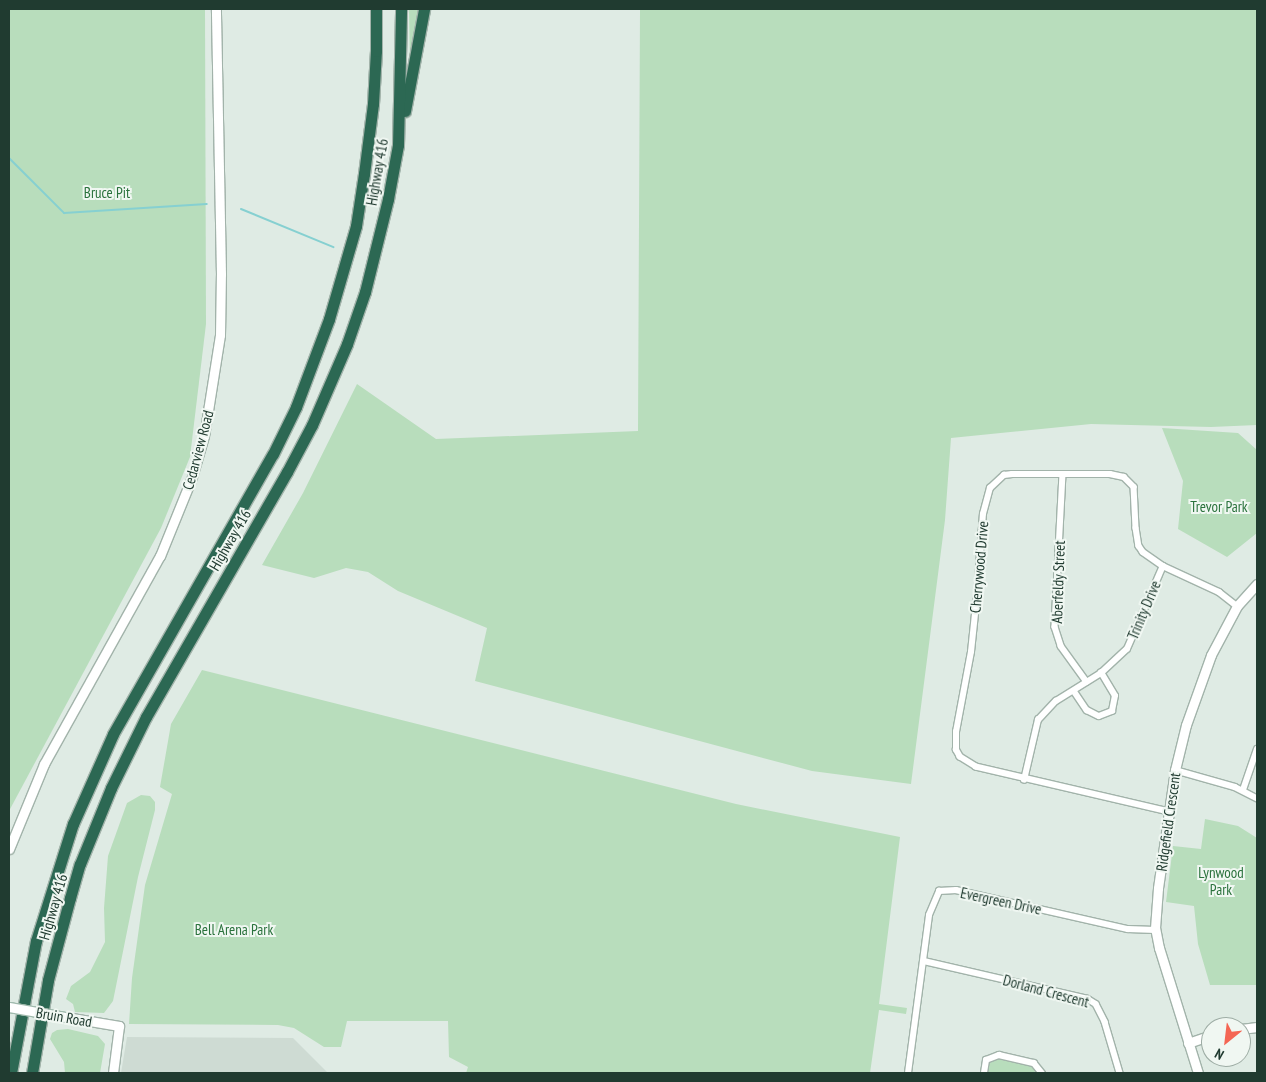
<!DOCTYPE html>
<html>
<head>
<meta charset="utf-8">
<style>
  body { margin:0 }
  #map { position:relative; width:1266px; height:1082px; overflow:hidden; background:#dfebe4; font-family:"PT Sans Narrow",sans-serif }
  div>[style] { position:absolute }
  [style*='--x'] { left:calc(var(--x)*1px); top:calc(var(--y)*1px); width:calc(var(--w)*1px); rotate:calc(var(--a)*1deg) }
  .built>* { inset:0; background:#cedbd3 }
  .green>* { inset:0; background:#b8ddbc }
  .stream>* { height:2px; margin:-1px; padding:0 1px; transform-origin:1px; border-radius:1px; background:#86d0d1 }
  .roads { filter:drop-shadow(1px 0 #a2b3aa) drop-shadow(-1px 0 #a2b3aa) drop-shadow(0 1px #a2b3aa) drop-shadow(0 -1px #a2b3aa) }
  .street>* { height:5.5px; margin:-2.75px; padding:0 2.75px; transform-origin:2.75px; border-radius:2.75px; background:#fff }
  .secondary>* { height:9px; margin:-4.5px; padding:0 4.5px; transform-origin:4.5px; border-radius:4.5px; background:#fff }
  .highway>* { height:11px; margin:-5.5px; padding:0 5.5px; transform-origin:5.5px; border-radius:5.5px; background:#2c6853 }
  .bridges { filter:drop-shadow(1px 0 #a0baad) drop-shadow(-1px 0 #a0baad) drop-shadow(0 1px #a0baad) drop-shadow(0 -1px #a0baad) }
  .secondary-bridge>* { height:9px; margin:-4.5px; padding:0 4.5px; transform-origin:4.5px; border-radius:4.5px; background:#fff }
  span { translate:-50% -50%; white-space:nowrap; text-align:center; line-height:1.15; -webkit-text-stroke:4px #f0f7f2; paint-order:stroke }
  .street-label { font-size:15px; color:#203b30 }
  .park-label { font-size:15px; color:#2a723c }
  .frame { position:absolute; inset:0; border:10px solid #203b30; pointer-events:none }
  .north { position:absolute; left:1201px; top:1017px; width:50px; height:50px; box-sizing:border-box; background:#f0f7f2; border:1px solid #9daca4; border-radius:50%; rotate:209deg; font-size:14px; font-weight:700; line-height:20px; text-align:center; color:#203b30 }
  .north::after { content:''; display:block; margin:auto; width:18px; height:22px; background:#f46654; clip-path:polygon(50% 0,100% 100%,50% 72%,0 100%) }
</style>
</head>
<body>
<div id="map">
  <div class="built">
    <div style="clip-path:polygon(127px 1037px,293px 1038px,328px 1073px,121px 1073px)"></div>
  </div>
  <div class="green">
    <div style="clip-path:polygon(9px 9px,205px 9px,206px 324px,190px 457px,161px 528px,9px 811px)"></div>
    <div style="clip-path:polygon(409px 9px,421px 9px,410px 64px)"></div>
    <div style="clip-path:polygon(640px 9px,1257px 9px,1257px 425px,1211px 427px,1091px 424px,951px 438px,945px 520px,911px 784px,812px 771px,475px 681px,487px 628px,398px 591px,368px 572px,346px 568px,314px 578px,262px 565px,303px 493px,357px 384px,436px 439px,638px 431px)"></div>
    <div style="clip-path:polygon(1162px 428px,1238px 433px,1257px 450px,1257px 533px,1227px 557px,1178px 529px,1183px 481px)"></div>
    <div style="clip-path:polygon(202px 670px,736px 804px,900px 837px,879px 1004px,907px 1008px,906px 1014px,879px 1010px,870px 1073px,466px 1073px,468px 1067px,449px 1057px,448px 1021px,347px 1021px,341px 1047px,324px 1047px,294px 1028px,278px 1025px,129px 1024px,132px 978px,145px 885px,172px 794px,160px 787px,171px 724px)"></div>
    <div style="clip-path:polygon(141px 795px,150px 796px,155px 802px,155px 810px,138px 877px,113px 1001px,104px 1013px,75px 1012px,73px 1004px,66px 999px,71px 986px,90px 972px,105px 942px,104px 908px,108px 856px,127px 803px)"></div>
    <div style="clip-path:polygon(1205px 819px,1238px 826px,1257px 838px,1257px 985px,1210px 985px,1198px 944px,1194px 906px,1166px 902px,1173px 846px,1201px 849px)"></div>
    <div style="clip-path:polygon(68px 1029px,98px 1036px,105px 1044px,100px 1073px,65px 1073px,64px 1062px,50px 1039px,52px 1033px,57px 1030px)"></div>
    <div style="clip-path:polygon(995px 1059px,1028px 1064px,1034px 1068px,1035px 1073px,988px 1073px,989px 1064px)"></div>
  </div>
  <div class="stream">
    <div style="--x:9;--y:158;--w:78;--a:45"></div>
    <div style="--x:64;--y:213;--w:143;--a:-3.6"></div>
    <div style="--x:241;--y:209;--w:100;--a:22.4"></div>
  </div>
  <div class="roads">
    <div class="street">
      <div style="--x:1063;--y:474;--w:153;--a:93"></div>
      <div style="--x:1055;--y:627;--w:20;--a:72"></div>
      <div style="--x:1061;--y:646;--w:44;--a:54.2"></div>
      <div style="--x:1074;--y:691;--w:23;--a:56"></div>
      <div style="--x:1087;--y:710;--w:13;--a:27"></div>
      <div style="--x:1099;--y:716;--w:14;--a:-21"></div>
      <div style="--x:1112;--y:711;--w:15;--a:-79"></div>
      <div style="--x:1115;--y:696;--w:27;--a:-121"></div>
      <div style="--x:1175;--y:770;--w:62;--a:15.8"></div>
      <div style="--x:1235;--y:787;--w:25;--a:27"></div>
      <div style="--x:1024;--y:780;--w:62;--a:-76.9"></div>
      <div style="--x:1038;--y:720;--w:26;--a:-47"></div>
      <div style="--x:1056;--y:701;--w:53;--a:-31.9"></div>
      <div style="--x:1101;--y:673;--w:35;--a:-43"></div>
      <div style="--x:1127;--y:649;--w:90;--a:-66.6"></div>
      <div style="--x:1243;--y:790;--w:43;--a:-71.1"></div>
      <div style="--x:1169;--y:812;--w:198;--a:-166.9"></div>
      <div style="--x:976;--y:767;--w:19;--a:-148"></div>
      <div style="--x:960;--y:757;--w:8;--a:-120"></div>
      <div style="--x:956;--y:750;--w:18;--a:-90"></div>
      <div style="--x:956;--y:732;--w:81;--a:-79.4"></div>
      <div style="--x:971;--y:652;--w:57;--a:-84"></div>
      <div style="--x:977;--y:595;--w:81;--a:-85.8"></div>
      <div style="--x:983;--y:514;--w:27;--a:-75"></div>
      <div style="--x:990;--y:488;--w:19;--a:-43"></div>
      <div style="--x:1004;--y:475;--w:8;--a:-7"></div>
      <div style="--x:1012;--y:474;--w:98;--a:0"></div>
      <div style="--x:1110;--y:474;--w:14;--a:12"></div>
      <div style="--x:1124;--y:477;--w:14;--a:45"></div>
      <div style="--x:1134;--y:487;--w:41;--a:87.2"></div>
      <div style="--x:1136;--y:528;--w:18;--a:81"></div>
      <div style="--x:1139;--y:546;--w:7;--a:56"></div>
      <div style="--x:1143;--y:552;--w:24;--a:35"></div>
      <div style="--x:1163;--y:566;--w:62;--a:24.9"></div>
      <div style="--x:1219;--y:592;--w:23;--a:38"></div>
      <div style="--x:924;--y:961;--w:168;--a:13"></div>
      <div style="--x:1088;--y:999;--w:9;--a:32"></div>
      <div style="--x:1096;--y:1004;--w:20;--a:63"></div>
      <div style="--x:1105;--y:1022;--w:53;--a:73.6"></div>
      <div style="--x:908;--y:1073;--w:159;--a:-82.4"></div>
      <div style="--x:929;--y:915;--w:26;--a:-67"></div>
      <div style="--x:939;--y:891;--w:17;--a:-3"></div>
      <div style="--x:956;--y:890;--w:176;--a:12.8"></div>
      <div style="--x:1128;--y:929;--w:27;--a:2"></div>
      <div style="--x:984;--y:1073;--w:13;--a:-81"></div>
      <div style="--x:986;--y:1060;--w:14;--a:-21"></div>
      <div style="--x:999;--y:1055;--w:36;--a:13"></div>
      <div style="--x:1034;--y:1063;--w:13;--a:51"></div>
    </div>
    <div class="secondary">
      <div style="--x:9;--y:849;--w:92;--a:-67.6"></div>
      <div style="--x:44;--y:764;--w:238;--a:-60.9"></div>
      <div style="--x:160;--y:556;--w:85;--a:-67.9"></div>
      <div style="--x:192;--y:477;--w:43;--a:-73.7"></div>
      <div style="--x:204;--y:436;--w:102;--a:-81"></div>
      <div style="--x:220;--y:335;--w:61;--a:-89.1"></div>
      <div style="--x:221;--y:274;--w:265;--a:-91.1"></div>
      <div style="--x:66;--y:1017;--w:54;--a:9.6"></div>
      <div style="--x:119;--y:1026;--w:47;--a:97.3"></div>
      <div style="--x:1241;--y:1029;--w:16;--a:-7"></div>
      <div style="--x:1188;--y:1043;--w:24;--a:-19"></div>
      <div style="--x:1198;--y:1073;--w:131;--a:-107.3"></div>
      <div style="--x:1159;--y:948;--w:20;--a:-101"></div>
      <div style="--x:1155;--y:928;--w:40;--a:-85.7"></div>
      <div style="--x:1158;--y:888;--w:119;--a:-81.8"></div>
      <div style="--x:1175;--y:770;--w:46;--a:-76.3"></div>
      <div style="--x:1186;--y:725;--w:74;--a:-70.3"></div>
      <div style="--x:1211;--y:655;--w:55;--a:-62"></div>
      <div style="--x:1237;--y:606;--w:30;--a:-48"></div>
    </div>
    <div class="highway">
      <div style="--x:405;--y:111;--w:104;--a:-79.4"></div>
      <div style="--x:11;--y:1073;--w:134;--a:-79.3"></div>
      <div style="--x:36;--y:941;--w:123;--a:-72.5"></div>
      <div style="--x:73;--y:824;--w:98;--a:-66"></div>
      <div style="--x:113;--y:734;--w:322;--a:-60.3"></div>
      <div style="--x:273;--y:454;--w:52;--a:-63.9"></div>
      <div style="--x:296;--y:407;--w:94;--a:-69.4"></div>
      <div style="--x:329;--y:319;--w:97;--a:-73.8"></div>
      <div style="--x:356;--y:226;--w:53;--a:-81.3"></div>
      <div style="--x:364;--y:174;--w:71;--a:-82.7"></div>
      <div style="--x:373;--y:104;--w:53;--a:-86.8"></div>
      <div style="--x:376;--y:51;--w:42;--a:-90"></div>
      <div style="--x:32;--y:1073;--w:94;--a:-80.2"></div>
      <div style="--x:48;--y:980;--w:85;--a:-75"></div>
      <div style="--x:70;--y:898;--w:35;--a:-74"></div>
      <div style="--x:80;--y:864;--w:82;--a:-67.8"></div>
      <div style="--x:111;--y:788;--w:79;--a:-63.8"></div>
      <div style="--x:146;--y:717;--w:283;--a:-60.1"></div>
      <div style="--x:287;--y:472;--w:53;--a:-62"></div>
      <div style="--x:312;--y:425;--w:88;--a:-66.6"></div>
      <div style="--x:347;--y:344;--w:55;--a:-70.9"></div>
      <div style="--x:365;--y:292;--w:96;--a:-76.1"></div>
      <div style="--x:388;--y:199;--w:55;--a:-79.5"></div>
      <div style="--x:398;--y:145;--w:136;--a:-88.7"></div>
    </div>
  </div>
  <div class="bridges">
    <div class="secondary-bridge">
      <div style="--x:9;--y:1007;--w:58;--a:10"></div>
    </div>
  </div>
  <div class="street-label">
    <span style="left:377px;top:172px;rotate:-80deg">Highway 416</span>
    <span style="left:198px;top:450px;rotate:-75deg">Cedarview Road</span>
    <span style="left:230px;top:540px;rotate:-60deg">Highway 416</span>
    <span style="left:979px;top:567px;rotate:-85deg">Cherrywood Drive</span>
    <span style="left:1058px;top:582px;rotate:-88deg">Aberfeldy Street</span>
    <span style="left:1144px;top:610px;rotate:-67deg">Trinity Drive</span>
    <span style="left:1168px;top:822px;rotate:-82deg">Ridgefield Crescent</span>
    <span style="left:1001px;top:901px;rotate:12deg">Evergreen Drive</span>
    <span style="left:53px;top:907px;rotate:-74deg">Highway 416</span>
    <span style="left:1046px;top:991px;rotate:15deg">Dorland Crescent</span>
    <span style="left:64px;top:1017px;rotate:10deg">Bruin Road</span>
  </div>
  <div class="park-label">
    <span style="left:107px;top:193px">Bruce Pit</span>
    <span style="left:1219px;top:507px">Trevor Park</span>
    <span style="left:1221px;top:881px">Lynwood<br>Park</span>
    <span style="left:234px;top:930px">Bell Arena Park</span>
  </div>
  <div class="frame"></div>
  <div class="north">N</div>
</div>
</body>
</html>
